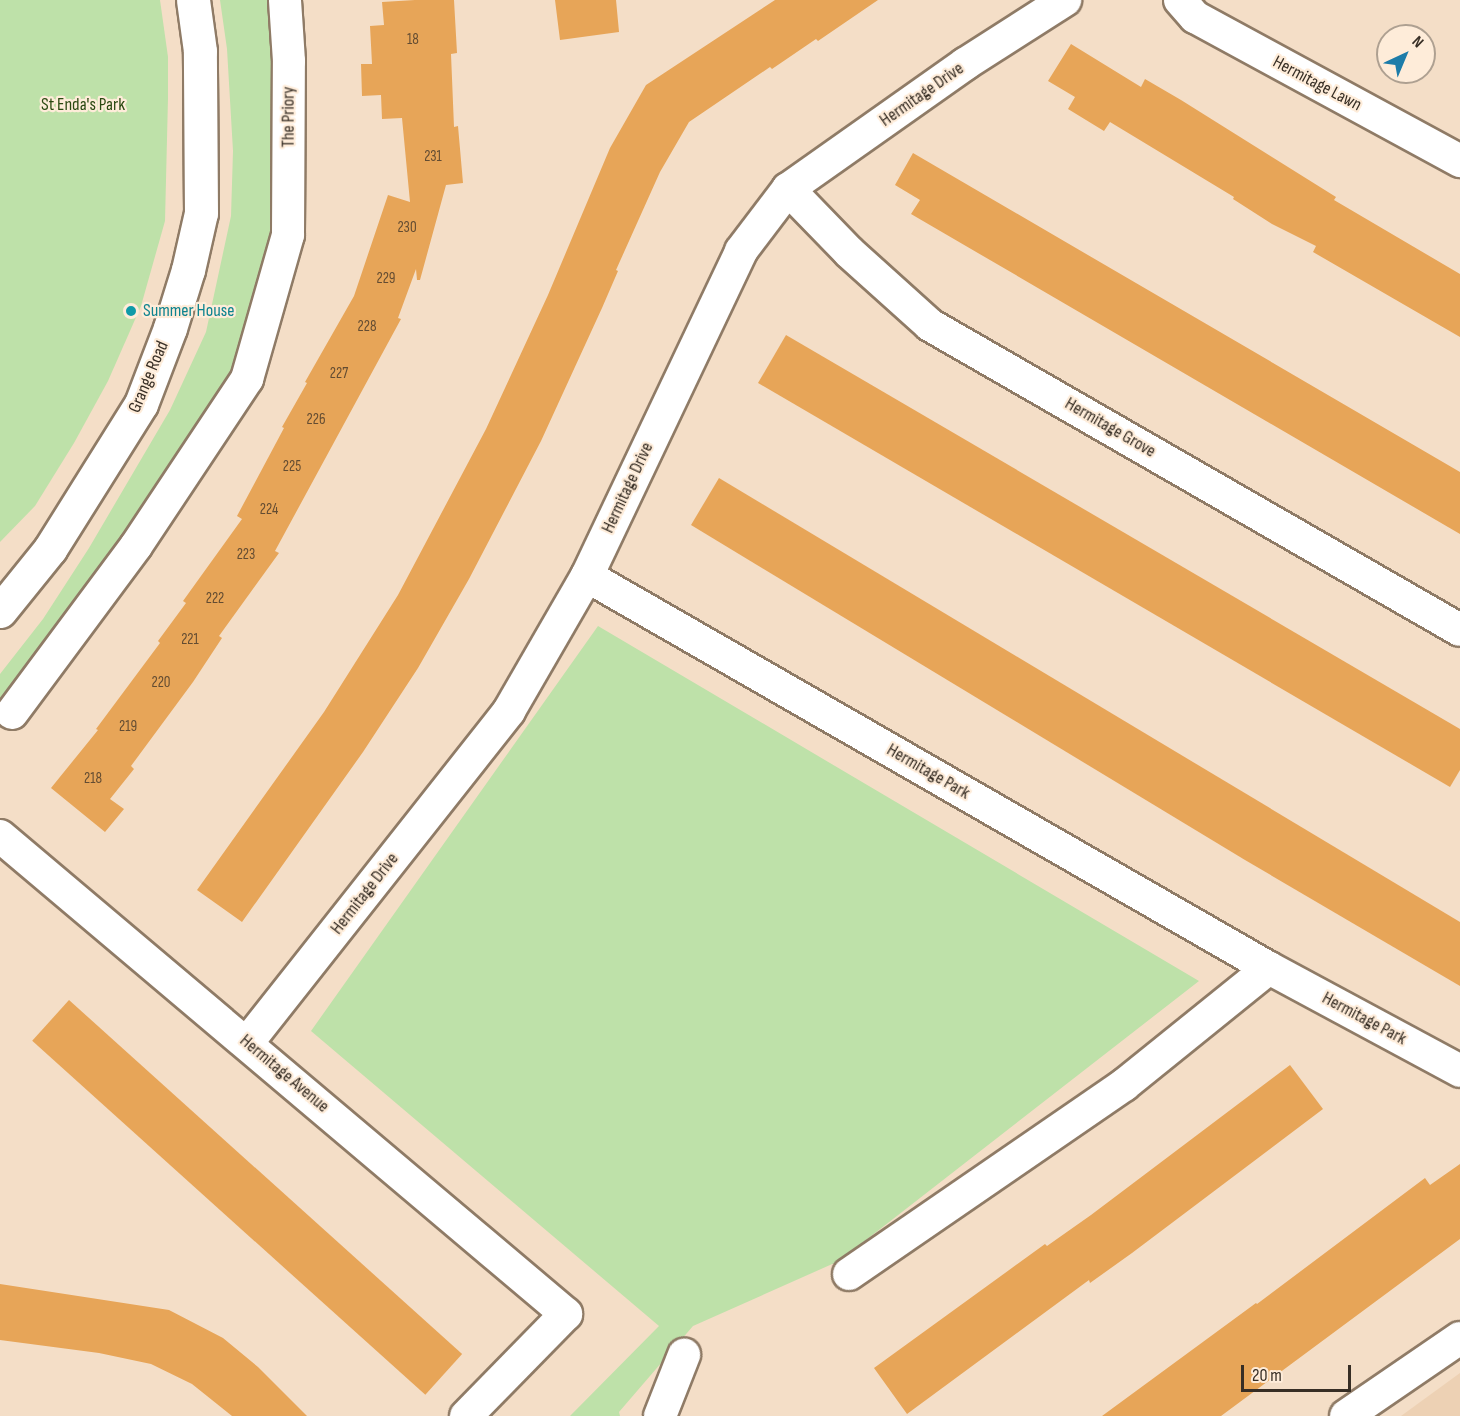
<!DOCTYPE html>
<html>
<head>
<meta charset="utf-8">
<style>
  body { margin:0 }
  #map { position:relative; width:1460px; height:1416px; overflow:hidden; background:#f4dec7; font-family:"Sofia Sans Condensed",sans-serif }
  div>[style] { position:absolute }
  [style*='--x'] { left:calc(var(--x)*1px); top:calc(var(--y)*1px); width:calc(var(--w)*1px); rotate:calc(var(--a)*1deg) }
  .built>* { inset:0; background:#edd1b4 }
  .green>* { inset:0; background:#bee1a9 }
  .building>* { inset:0; background:#e7a558; transform-origin:0 0 }
  .roads { filter:drop-shadow(2px 0 #8f7b66) drop-shadow(-2px 0 #8f7b66) drop-shadow(0 2px #8f7b66) drop-shadow(0 -2px #8f7b66) }
  .minor>* { height:32px; margin:-16px; padding:0 16px; transform-origin:16px; border-radius:16px; background:#fff }
  .secondary>* { height:33px; margin:-16.5px; padding:0 16.5px; transform-origin:16.5px; border-radius:16.5px; background:#fff }
  .dots>* { width:16px; height:16px; translate:-50% -50%; box-sizing:border-box; border:3px solid #feecd9; border-radius:50% }
  span { translate:-50% -50%; white-space:nowrap; text-align:center; line-height:1.15; -webkit-text-stroke:4.5px #feecd9; paint-order:stroke }
  .number-label { font-size:15px; color:#634c32 }
  .number-label span { -webkit-text-stroke-width:0 }
  .street-label { font-size:18px; color:#372e25 }
  .park-label { font-size:18px; color:#2a4911 }
  .culture-label { font-size:18px; color:#0d838f }
  .left { translate:0 -50%; text-align:left }
  .north { position:absolute; left:1376px; top:24px; width:60px; height:60px; box-sizing:border-box; background:#feecd9; border:2px solid #aea091; border-radius:50%; rotate:44deg; font-size:16px; font-weight:700; line-height:24px; text-align:center; color:#372e25 }
  .north::after { content:''; display:block; margin:auto; width:21px; height:27px; background:#1d7ca9; clip-path:polygon(50% 0,100% 100%,50% 72%,0 100%) }
  .scale { position:absolute; left:1241px; top:1365px; width:110px; height:27px; box-sizing:border-box; border:3px solid #372e25; border-top:0; padding-left:8px; font-size:18px; line-height:21px; white-space:nowrap; color:#372e25; -webkit-text-stroke:4px #feecd9; paint-order:stroke }
</style>
</head>
<body>
<div id="map">
  <div class="built">
    <div style="clip-path:polygon(1460px 1373px,1460px 1416px,1401px 1416px)"></div>
  </div>
  <div class="green">
    <div style="clip-path:polygon(0 0,160px 0,168px 57px,168px 98px,165px 221px,141px 306px,108px 381px,74px 443px,35px 506px,0 542px)"></div>
    <div style="clip-path:polygon(220px 0,279px 0,282px 235px,240px 377px,0 705px,0 674px,43px 619px,89px 548px,170px 410px,206px 332px,231px 216px,233px 151px,227px 49px)"></div>
    <div style="clip-path:polygon(598px 626px,1199px 981px,839px 1261px,693px 1326px,619px 1412px,620px 1416px,570px 1416px,659px 1326px,311px 1031px)"></div>
  </div>
  <div class="building">
    <div style="clip-path:polygon(415px 0,454px 0,457px 53px,451px 54px,454px 127px,458px 126px,463px 183px,446px 185px,420px 280px,417px 280px,416px 269px,398px 318px,401px 319px,275px 551px,279px 553px,219px 636px,222px 638px,193px 682px,131px 766px,134px 769px,110px 799px,124px 809px,105px 832px,51px 788px,98px 730px,96px 729px,160px 643px,158px 641px,186px 603px,183px 601px,242px 519px,237px 516px,284px 428px,282px 427px,307px 383px,305px 382px,354px 296px,388px 195px,410px 202px,402px 118px,382px 119px,381px 95px,362px 96px,361px 64px,372px 64px,370px 26px,384px 25px,382px 2px)"></div>
    <div style="clip-path:polygon(555px 0,616px 0,619px 32px,560px 40px)"></div>
    <div style="clip-path:polygon(775px 0,878px 0,818px 41px,816px 39px,772px 69px,770px 67px,689px 122px,660px 172px,616px 270px,618px 271px,602px 308px,541px 441px,469px 579px,418px 668px,363px 752px,242px 922px,197px 890px,324px 712px,398px 595px,486px 429px,548px 295px,610px 148px,646px 85px)"></div>
    <div style="clip-path:polygon(1071px 44px,1141px 87px,1145px 79px,1181px 100px,1336px 197px,1334px 200px,1460px 274px,1460px 337px,1313px 252px,1316px 246px,1272px 224px,1233px 199px,1234px 197px,1110px 122px,1104px 131px,1068px 109px,1075px 97px,1048px 81px)"></div>
    <div style="clip-path:polygon(913px 153px,1460px 472px,1460px 534px,911px 214px,920px 200px,895px 185px)"></div>
    <div style="clip-path:polygon(786px 335px,1460px 729px,1460px 770px,1450px 787px,758px 383px)"></div>
    <div style="clip-path:polygon(719px 478px,1460px 922px,1460px 986px,1245px 860px,691px 525px)"></div>
    <div style="left:69px;top:1000px;width:529px;height:55px;rotate:42deg"></div>
    <div style="clip-path:polygon(1290px 1065px,1323px 1109px,1132px 1253px,1090px 1283px,1089px 1280px,907px 1414px,874px 1368px,1045px 1244px,1047px 1246px,1091px 1215px)"></div>
    <div style="clip-path:polygon(1460px 1164px,1460px 1239px,1221px 1416px,1102px 1416px,1256px 1303px,1257px 1304px,1425px 1178px,1430px 1185px)"></div>
    <div style="clip-path:polygon(0 1284px,169px 1310px,223px 1338px,258px 1367px,307px 1416px,232px 1416px,192px 1384px,151px 1364px,99px 1353px,0 1340px)"></div>
  </div>
  <div class="roads">
    <div class="minor">
      <div style="--x:1180;--y:0;--w:23;--a:49"></div>
      <div style="--x:1195;--y:17;--w:302;--a:28.5"></div>
      <div style="--x:788;--y:189;--w:88;--a:45.9"></div>
      <div style="--x:849;--y:252;--w:109;--a:42"></div>
      <div style="--x:930;--y:325;--w:611;--a:29.92"></div>
      <div style="--x:587;--y:576;--w:787;--a:29.89"></div>
      <div style="--x:1269;--y:968;--w:217;--a:28.3"></div>
      <div style="--x:12;--y:713;--w:208;--a:-53.4"></div>
      <div style="--x:136;--y:546;--w:201;--a:-56.4"></div>
      <div style="--x:247;--y:379;--w:150;--a:-74.1"></div>
      <div style="--x:288;--y:235;--w:174;--a:-89.7"></div>
      <div style="--x:289;--y:61;--w:61;--a:-93.8"></div>
      <div style="--x:0;--y:836;--w:741;--a:40.18"></div>
      <div style="--x:566;--y:1314;--w:143;--a:134.4"></div>
      <div style="--x:247;--y:1043;--w:423;--a:-51.7"></div>
      <div style="--x:509;--y:711;--w:156;--a:-60"></div>
      <div style="--x:587;--y:576;--w:360;--a:-64.6"></div>
      <div style="--x:741;--y:251;--w:78;--a:-52.8"></div>
      <div style="--x:788;--y:189;--w:217;--a:-35.2"></div>
      <div style="--x:965;--y:64;--w:119;--a:-32.6"></div>
      <div style="--x:849;--y:1274;--w:334;--a:-34.5"></div>
      <div style="--x:1124;--y:1085;--w:186;--a:-38.9"></div>
      <div style="--x:660;--y:1416;--w:66;--a:-68.5"></div>
      <div style="--x:1346;--y:1416;--w:138;--a:-34.4"></div>
    </div>
    <div class="secondary">
      <div style="--x:0;--y:611;--w:80;--a:-51.1"></div>
      <div style="--x:50;--y:549;--w:171;--a:-57.9"></div>
      <div style="--x:141;--y:404;--w:81;--a:-69.1"></div>
      <div style="--x:170;--y:328;--w:61;--a:-72.8"></div>
      <div style="--x:188;--y:270;--w:58;--a:-77.2"></div>
      <div style="--x:201;--y:213;--w:162;--a:-90.4"></div>
      <div style="--x:200;--y:51;--w:51;--a:-97.8"></div>
    </div>
  </div>
  <div class="dots">
    <div style="left:131px;top:311px;background:#0f9aa8"></div>
  </div>
  <div class="number-label">
    <span style="left:413px;top:40px">18</span>
    <span style="left:433px;top:157px">231</span>
    <span style="left:407px;top:228px">230</span>
    <span style="left:386px;top:279px">229</span>
    <span style="left:367px;top:327px">228</span>
    <span style="left:339px;top:374px">227</span>
    <span style="left:316px;top:420px">226</span>
    <span style="left:292px;top:467px">225</span>
    <span style="left:269px;top:510px">224</span>
    <span style="left:246px;top:555px">223</span>
    <span style="left:215px;top:599px">222</span>
    <span style="left:190px;top:640px">221</span>
    <span style="left:161px;top:683px">220</span>
    <span style="left:128px;top:727px">219</span>
    <span style="left:93px;top:779px">218</span>
  </div>
  <div class="street-label">
    <span style="left:1317px;top:84px;rotate:28deg">Hermitage Lawn</span>
    <span style="left:922px;top:95px;rotate:-35deg">Hermitage Drive</span>
    <span style="left:289px;top:117px;rotate:-90deg">The Priory</span>
    <span style="left:149px;top:377px;rotate:-67deg">Grange Road</span>
    <span style="left:1110px;top:428px;rotate:30deg">Hermitage Grove</span>
    <span style="left:628px;top:488px;rotate:-65deg">Hermitage Drive</span>
    <span style="left:928px;top:772px;rotate:30deg">Hermitage Park</span>
    <span style="left:365px;top:894px;rotate:-52deg">Hermitage Drive</span>
    <span style="left:1364px;top:1019px;rotate:28deg">Hermitage Park</span>
    <span style="left:284px;top:1074px;rotate:40deg">Hermitage Avenue</span>
  </div>
  <div class="park-label">
    <span style="left:83px;top:105px">St Enda's Park</span>
  </div>
  <div class="culture-label">
    <span class="left" style="left:143px;top:311px">Summer House</span>
  </div>
  <div class="north">N</div>
  <div class="scale">20 m</div>
</div>
</body>
</html>
